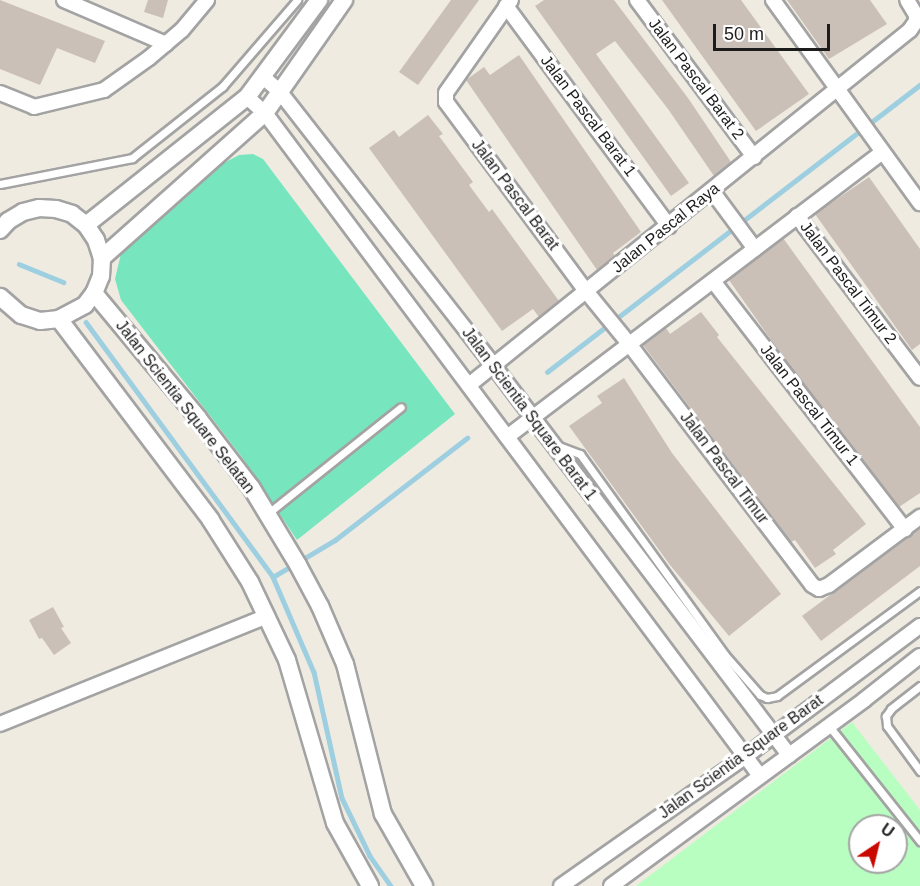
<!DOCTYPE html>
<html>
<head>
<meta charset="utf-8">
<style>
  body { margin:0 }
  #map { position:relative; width:920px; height:886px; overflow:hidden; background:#efebe1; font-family:Arial,sans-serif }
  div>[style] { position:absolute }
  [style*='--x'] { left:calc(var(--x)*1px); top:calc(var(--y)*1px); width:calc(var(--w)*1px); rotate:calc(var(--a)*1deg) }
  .park>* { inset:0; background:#b9fec1 }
  .pitch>* { inset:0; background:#77e6bf }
  .stream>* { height:4.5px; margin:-2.25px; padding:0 2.25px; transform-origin:2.25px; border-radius:2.25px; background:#9dcfe1 }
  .building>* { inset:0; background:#cbc0b7 }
  .roads { filter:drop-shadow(2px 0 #a3a3a3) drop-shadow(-2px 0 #a3a3a3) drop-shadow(0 2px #a3a3a3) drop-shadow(0 -2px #a3a3a3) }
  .service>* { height:7px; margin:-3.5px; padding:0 3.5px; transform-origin:3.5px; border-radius:3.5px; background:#fff }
  .minor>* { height:14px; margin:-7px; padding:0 7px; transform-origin:7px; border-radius:7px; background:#fff }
  .tertiary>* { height:16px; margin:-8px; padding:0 8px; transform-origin:8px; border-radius:8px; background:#fff }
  span { translate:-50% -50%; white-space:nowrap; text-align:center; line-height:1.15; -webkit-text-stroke:6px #fff; paint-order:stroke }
  .street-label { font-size:16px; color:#1c1c1c }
  .north { position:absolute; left:848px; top:814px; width:60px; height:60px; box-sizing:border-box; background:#fff; border:2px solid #a4a4a4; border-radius:50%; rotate:35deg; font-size:16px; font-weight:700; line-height:24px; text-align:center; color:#1c1c1c }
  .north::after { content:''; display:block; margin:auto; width:21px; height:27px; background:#c90800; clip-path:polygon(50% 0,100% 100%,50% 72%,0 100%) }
  .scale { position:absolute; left:713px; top:24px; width:117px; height:27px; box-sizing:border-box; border:3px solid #1c1c1c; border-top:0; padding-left:8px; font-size:18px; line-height:21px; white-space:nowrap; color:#1c1c1c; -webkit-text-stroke:4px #fff; paint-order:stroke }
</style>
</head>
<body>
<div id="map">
  <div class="park">
    <div style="clip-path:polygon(evenodd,852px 722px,920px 810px,920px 886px,636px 886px,852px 722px,860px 826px,896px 826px,896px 862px,860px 862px,860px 826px)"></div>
  </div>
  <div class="pitch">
    <div style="clip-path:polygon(253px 154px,263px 159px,455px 414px,297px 540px,241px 456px,121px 300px,115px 279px,123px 245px,222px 164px,239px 155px)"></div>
  </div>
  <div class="stream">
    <div style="--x:19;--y:264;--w:48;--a:22.2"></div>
    <div style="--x:86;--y:322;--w:316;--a:53.7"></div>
    <div style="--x:273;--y:577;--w:103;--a:66.7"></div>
    <div style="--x:314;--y:672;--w:129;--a:77.5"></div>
    <div style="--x:342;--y:798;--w:64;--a:64.2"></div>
    <div style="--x:370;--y:856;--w:37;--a:55"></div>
    <div style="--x:547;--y:372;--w:471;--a:-37.6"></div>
    <div style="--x:300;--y:561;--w:41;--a:-31"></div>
    <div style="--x:335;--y:540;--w:167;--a:-37.7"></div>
    <div style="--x:273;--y:577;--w:23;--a:-31"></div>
  </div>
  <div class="building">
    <div style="clip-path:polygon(0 0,105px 41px,95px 63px,57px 48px,40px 85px,0 69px)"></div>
    <div style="clip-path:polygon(148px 0,168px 0,163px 18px,144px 12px)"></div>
    <div style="clip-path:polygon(451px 0,479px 0,418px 85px,399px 72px)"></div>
    <div style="clip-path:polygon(544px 0,614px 0,688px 98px,731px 162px,714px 176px,668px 109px,615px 41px,596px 54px,689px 183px,671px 196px,535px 6px)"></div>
    <div style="clip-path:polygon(662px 0,741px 0,809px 94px,756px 131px)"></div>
    <div style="clip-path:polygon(787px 0,870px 0,887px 24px,829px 59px)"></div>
    <div style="clip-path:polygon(519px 55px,641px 232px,613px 253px,615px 256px,597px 270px,466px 80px,484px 67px,490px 75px)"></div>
    <div style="clip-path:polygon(428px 115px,443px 134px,439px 136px,473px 182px,469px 185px,489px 212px,492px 209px,559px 301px,539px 317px,533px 309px,502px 331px,369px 148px,394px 130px,399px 137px)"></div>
    <div style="clip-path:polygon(869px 177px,920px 249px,920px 344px,912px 350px,815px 214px)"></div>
    <div style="clip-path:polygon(783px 238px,920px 427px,920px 493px,899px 507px,780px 353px,729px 280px)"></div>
    <div style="clip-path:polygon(701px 312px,719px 335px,717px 337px,866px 524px,833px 550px,836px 554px,815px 568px,795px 540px,791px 542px,643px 345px,666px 328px,670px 334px)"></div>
    <div style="clip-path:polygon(624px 378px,672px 453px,781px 594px,729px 636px,670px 565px,569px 426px,602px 403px,597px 396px)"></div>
    <div style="clip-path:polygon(920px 528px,920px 566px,821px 641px,802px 616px)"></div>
    <div style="clip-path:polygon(53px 607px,64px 627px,61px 628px,71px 643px,54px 655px,42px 638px,39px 639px,29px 620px)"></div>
  </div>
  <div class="roads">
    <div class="service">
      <div style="--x:0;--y:184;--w:135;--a:-11.1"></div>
      <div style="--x:132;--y:158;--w:115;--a:-38.3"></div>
      <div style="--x:222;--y:87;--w:115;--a:-49.2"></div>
      <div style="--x:556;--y:445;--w:26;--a:21"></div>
      <div style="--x:580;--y:454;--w:248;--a:54.2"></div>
      <div style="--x:725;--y:655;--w:53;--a:48.8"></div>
      <div style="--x:760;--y:695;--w:8;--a:23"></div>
      <div style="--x:767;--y:698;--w:10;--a:-11"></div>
      <div style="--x:777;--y:696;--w:177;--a:-36.3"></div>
      <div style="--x:267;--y:514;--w:171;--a:-38.6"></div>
      <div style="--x:920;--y:686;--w:37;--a:142"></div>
      <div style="--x:891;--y:709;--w:9;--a:126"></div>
      <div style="--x:886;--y:716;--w:10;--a:84"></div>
      <div style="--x:887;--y:726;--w:56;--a:53.7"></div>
      <div style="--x:829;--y:726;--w:147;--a:51.6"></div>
    </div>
    <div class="minor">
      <div style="--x:64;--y:0;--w:111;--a:23.3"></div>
      <div style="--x:511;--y:0;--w:113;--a:125"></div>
      <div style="--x:446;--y:93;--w:9;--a:90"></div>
      <div style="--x:446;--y:102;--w:235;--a:53.5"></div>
      <div style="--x:586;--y:291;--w:70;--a:50.8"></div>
      <div style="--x:630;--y:345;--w:301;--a:52.8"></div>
      <div style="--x:812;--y:585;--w:8;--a:30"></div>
      <div style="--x:819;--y:589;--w:11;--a:-22"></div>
      <div style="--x:829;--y:585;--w:114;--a:-36.8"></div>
      <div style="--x:637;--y:0;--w:196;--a:53.3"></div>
      <div style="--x:773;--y:0;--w:251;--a:54.1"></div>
      <div style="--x:506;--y:6;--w:274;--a:53.5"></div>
      <div style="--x:263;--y:77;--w:23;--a:41"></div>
      <div style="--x:280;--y:92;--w:346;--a:52"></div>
      <div style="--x:493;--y:365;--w:490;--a:52.8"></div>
      <div style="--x:0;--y:93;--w:37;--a:22"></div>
      <div style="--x:34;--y:107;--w:72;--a:-13.7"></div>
      <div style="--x:104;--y:90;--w:55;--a:-35.4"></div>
      <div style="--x:149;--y:58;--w:43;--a:-40.3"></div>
      <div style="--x:182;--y:30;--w:39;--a:-50"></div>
      <div style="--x:247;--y:97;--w:24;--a:42"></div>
      <div style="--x:265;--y:113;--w:827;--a:53.25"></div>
      <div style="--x:712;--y:191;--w:72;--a:53.4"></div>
      <div style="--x:797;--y:216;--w:203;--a:52.8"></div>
      <div style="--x:713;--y:281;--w:314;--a:52.3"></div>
      <div style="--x:469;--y:385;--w:566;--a:-38.83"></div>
      <div style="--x:910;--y:30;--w:11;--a:-56"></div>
      <div style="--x:916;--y:21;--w:6;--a:-90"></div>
      <div style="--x:916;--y:15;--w:17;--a:-121"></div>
      <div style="--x:507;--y:437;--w:471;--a:-37.2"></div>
      <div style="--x:0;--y:724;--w:288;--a:-22"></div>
      <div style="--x:561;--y:886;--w:226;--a:-35.1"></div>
      <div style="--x:746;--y:756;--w:217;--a:-36.8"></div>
      <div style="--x:611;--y:886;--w:314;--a:-36.3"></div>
      <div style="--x:864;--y:700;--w:71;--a:-38.2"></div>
    </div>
    <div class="tertiary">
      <div style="--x:86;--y:225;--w:206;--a:-38.5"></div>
      <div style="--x:247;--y:97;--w:121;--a:-53.4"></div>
      <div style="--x:0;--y:230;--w:12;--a:-48"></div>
      <div style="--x:8;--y:221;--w:17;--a:-31"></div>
      <div style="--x:23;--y:212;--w:16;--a:-14"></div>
      <div style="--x:39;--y:208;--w:17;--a:3"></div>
      <div style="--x:56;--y:209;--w:17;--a:17"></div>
      <div style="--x:72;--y:214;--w:18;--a:38"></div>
      <div style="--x:86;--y:225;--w:18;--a:56"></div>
      <div style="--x:96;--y:240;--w:19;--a:72"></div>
      <div style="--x:102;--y:258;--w:18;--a:93"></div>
      <div style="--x:101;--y:276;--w:18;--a:112"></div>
      <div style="--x:94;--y:293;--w:15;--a:127"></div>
      <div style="--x:85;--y:305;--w:30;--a:152"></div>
      <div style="--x:59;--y:319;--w:19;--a:174"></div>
      <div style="--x:40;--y:321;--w:20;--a:-162"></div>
      <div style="--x:21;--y:315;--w:28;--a:-139"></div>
      <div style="--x:102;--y:258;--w:218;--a:-41.7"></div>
      <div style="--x:265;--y:113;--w:138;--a:-55"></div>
      <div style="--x:94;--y:293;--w:163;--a:50.2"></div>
      <div style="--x:198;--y:418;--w:87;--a:52.5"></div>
      <div style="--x:251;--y:487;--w:91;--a:58.9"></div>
      <div style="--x:298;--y:565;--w:47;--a:61.8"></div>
      <div style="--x:320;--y:606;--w:63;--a:66.7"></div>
      <div style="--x:345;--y:664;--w:155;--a:75.8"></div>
      <div style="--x:383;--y:814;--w:83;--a:60.3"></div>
      <div style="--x:59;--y:319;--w:251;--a:52.9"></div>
      <div style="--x:210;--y:519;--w:75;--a:57.6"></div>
      <div style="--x:250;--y:582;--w:86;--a:64.6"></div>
      <div style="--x:287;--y:660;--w:170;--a:73.6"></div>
      <div style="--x:335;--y:823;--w:72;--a:60.9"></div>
    </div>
  </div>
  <div class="street-label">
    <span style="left:696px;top:79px;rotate:53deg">Jalan Pascal Barat 2</span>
    <span style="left:588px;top:116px;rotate:53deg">Jalan Pascal Barat 1</span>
    <span style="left:515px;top:195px;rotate:53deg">Jalan Pascal Barat</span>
    <span style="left:666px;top:228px;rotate:-39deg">Jalan Pascal Raya</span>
    <span style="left:848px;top:283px;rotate:53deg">Jalan Pascal Timur 2</span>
    <span style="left:809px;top:405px;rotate:52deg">Jalan Pascal Timur 1</span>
    <span style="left:185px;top:407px;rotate:52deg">Jalan Scientia Square Selatan</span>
    <span style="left:529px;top:414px;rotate:53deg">Jalan Scientia Square Barat 1</span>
    <span style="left:724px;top:468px;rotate:53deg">Jalan Pascal Timur</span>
    <span style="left:741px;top:757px;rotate:-36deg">Jalan Scientia Square Barat</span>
  </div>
  <div class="north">U</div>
  <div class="scale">50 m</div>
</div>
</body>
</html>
